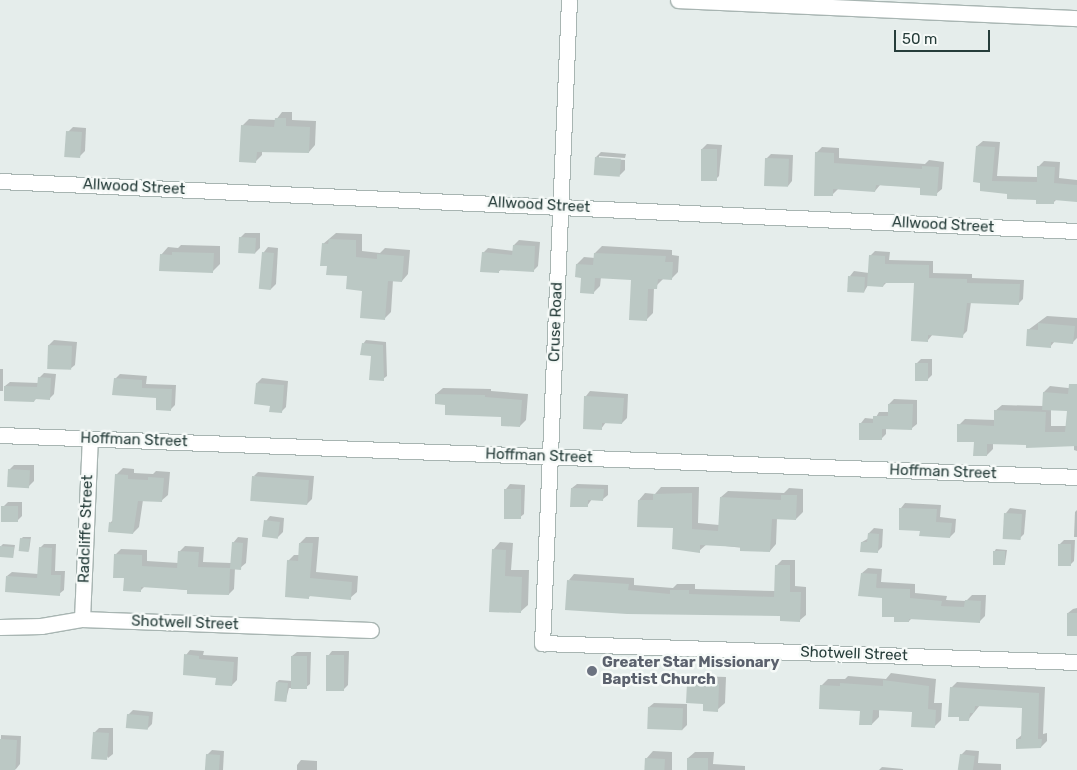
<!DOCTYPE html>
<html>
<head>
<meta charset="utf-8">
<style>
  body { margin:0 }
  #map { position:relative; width:1077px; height:770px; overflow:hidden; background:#e5edeb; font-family:Rubik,sans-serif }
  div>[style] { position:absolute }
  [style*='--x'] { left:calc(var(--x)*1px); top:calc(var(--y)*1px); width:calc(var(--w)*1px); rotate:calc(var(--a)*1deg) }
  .shadow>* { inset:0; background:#0003; transform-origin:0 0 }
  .building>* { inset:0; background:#bbc8c4; transform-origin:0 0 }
  .roads { filter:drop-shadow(1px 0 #a8b5b2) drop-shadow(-1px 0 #a8b5b2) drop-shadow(0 1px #a8b5b2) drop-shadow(0 -1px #a8b5b2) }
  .minor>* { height:15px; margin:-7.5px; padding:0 7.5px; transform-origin:7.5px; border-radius:7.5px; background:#fff }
  .dots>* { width:14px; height:14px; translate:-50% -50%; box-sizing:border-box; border:2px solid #f6faf8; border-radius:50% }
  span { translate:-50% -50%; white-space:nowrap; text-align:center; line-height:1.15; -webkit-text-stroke:5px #f6faf8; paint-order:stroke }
  .street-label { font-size:15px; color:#263d3a }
  .worship-label { font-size:15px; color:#5b616d; font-weight:700 }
  .left { translate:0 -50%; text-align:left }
  .scale { position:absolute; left:894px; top:30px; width:96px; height:22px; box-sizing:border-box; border:2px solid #263d3a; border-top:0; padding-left:6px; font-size:15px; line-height:18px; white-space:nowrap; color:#263d3a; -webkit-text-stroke:4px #f6faf8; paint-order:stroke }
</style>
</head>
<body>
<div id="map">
  <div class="shadow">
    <div style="clip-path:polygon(282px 112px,292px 112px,292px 120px,316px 121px,315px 145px,309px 152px,262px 151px,262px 155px,255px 162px,240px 161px,243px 125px,249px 119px,276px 120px)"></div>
    <div style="clip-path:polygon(73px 127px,86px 128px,85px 151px,80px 156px,68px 132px)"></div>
    <div style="clip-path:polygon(983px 141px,1000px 142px,997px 176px,1038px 177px,1038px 167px,1044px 161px,1060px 162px,1059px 178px,1077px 180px,1077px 201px,1057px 199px,1053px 203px,1008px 192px,981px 190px,977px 146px)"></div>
    <div style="clip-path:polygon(707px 144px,722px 145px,719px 176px,714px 181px,702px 149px)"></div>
    <div style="clip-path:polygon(822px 147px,839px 148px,839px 158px,925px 164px,929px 160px,944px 162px,942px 189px,936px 194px,922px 187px,880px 185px,875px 191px,838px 189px,832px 195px,816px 153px)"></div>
    <div style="clip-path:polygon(601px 152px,626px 154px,625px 158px,599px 156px,599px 158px,625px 160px,625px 170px,620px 175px,596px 157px)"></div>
    <div style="clip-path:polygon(771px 154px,793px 155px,792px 181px,788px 186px,766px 159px)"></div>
    <div style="clip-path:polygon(245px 233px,260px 233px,260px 248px,255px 253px,240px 238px)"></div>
    <div style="clip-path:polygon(336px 233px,362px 234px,362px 251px,380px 253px,385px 248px,410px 250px,408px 274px,402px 281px,393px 280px,391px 312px,385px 318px,348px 275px,328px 265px,323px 244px)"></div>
    <div style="clip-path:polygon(519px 240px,540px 242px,538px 266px,533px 271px,502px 269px,498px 272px,483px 253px,488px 248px,514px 251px,514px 245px)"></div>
    <div style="clip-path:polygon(181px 245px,220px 246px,220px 264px,212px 272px,161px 255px,168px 247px,178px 248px)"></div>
    <div style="clip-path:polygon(602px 246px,672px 250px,672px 255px,679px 256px,678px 272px,671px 279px,664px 278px,654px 288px,653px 313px,646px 320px,632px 279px,601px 277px,600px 286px,593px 293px,583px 277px,576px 276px,577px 264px,584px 257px,595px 258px,595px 253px)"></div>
    <div style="clip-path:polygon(268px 247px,278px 248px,276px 284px,271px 289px,261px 288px,264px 252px)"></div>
    <div style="clip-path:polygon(875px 251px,890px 252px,889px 260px,933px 261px,933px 273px,972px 274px,972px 278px,1024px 280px,1023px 299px,1019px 303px,971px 302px,967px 331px,962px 336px,933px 334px,928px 340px,915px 282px,888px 281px,883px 286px,868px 285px,864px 292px,850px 276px,854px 271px,869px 273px,870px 256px)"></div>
    <div style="clip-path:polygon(1047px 316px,1077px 318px,1077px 338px,1072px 343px,1055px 341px,1050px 347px,1028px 330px)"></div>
    <div style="clip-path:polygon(54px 340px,77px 342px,75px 365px,70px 369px,49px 345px)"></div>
    <div style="clip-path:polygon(366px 340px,386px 342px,387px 376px,383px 379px,372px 355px,363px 344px)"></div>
    <div style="clip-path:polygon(921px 359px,932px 359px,932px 375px,927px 380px,916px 364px)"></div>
    <div style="left:0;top:369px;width:3px;height:22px"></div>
    <div style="clip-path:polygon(44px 373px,56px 374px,54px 394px,49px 399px,37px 398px,34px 401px,5px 386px,10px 382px,39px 383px,39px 378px)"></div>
    <div style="clip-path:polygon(120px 374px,147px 376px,146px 384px,176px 385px,175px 405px,170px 410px,158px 397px,115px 379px)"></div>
    <div style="clip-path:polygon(262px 378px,288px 381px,286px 407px,281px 412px,271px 404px,257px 383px)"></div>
    <div style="clip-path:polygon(evenodd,1050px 386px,1077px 389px,1077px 451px,1074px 450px,1074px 445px,993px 443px,993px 449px,987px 455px,959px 425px,965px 419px,995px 420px,995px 411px,1002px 405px,1043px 406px,1044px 392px,1050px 386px,1051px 409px,1068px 410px,1067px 426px,1051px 426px,1051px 409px)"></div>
    <div style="clip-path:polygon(443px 388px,491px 389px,491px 391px,528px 394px,526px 420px,520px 426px,503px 416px,436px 394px)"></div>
    <div style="clip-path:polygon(590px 391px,628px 394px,627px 418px,622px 423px,606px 422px,601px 429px,586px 396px)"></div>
    <div style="clip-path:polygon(894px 399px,917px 400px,917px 424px,912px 428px,886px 428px,886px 434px,881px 439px,861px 423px,865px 418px,875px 419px,879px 412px,889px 412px,889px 404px)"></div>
    <div style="clip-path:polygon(14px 465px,34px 465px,34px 481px,29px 486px,9px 470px)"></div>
    <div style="clip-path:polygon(123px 468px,134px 469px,134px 473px,153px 474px,156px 471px,170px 472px,168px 495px,161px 501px,143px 500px,139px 527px,133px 533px,110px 523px,113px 520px,116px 475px)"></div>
    <div style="clip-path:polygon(258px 472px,314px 476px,312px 499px,307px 504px,254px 476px)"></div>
    <div style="clip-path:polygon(510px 484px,525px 485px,524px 514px,519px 518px,506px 489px)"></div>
    <div style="clip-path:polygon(577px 484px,608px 485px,608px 495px,603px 499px,592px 499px,587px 506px,572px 488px)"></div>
    <div style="clip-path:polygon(661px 487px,699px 487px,698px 523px,719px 525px,721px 497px,728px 491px,784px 493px,789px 488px,803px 489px,803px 512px,796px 519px,777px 518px,776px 544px,770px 551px,707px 544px,699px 551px,675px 526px,639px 500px,645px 493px,655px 494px)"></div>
    <div style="clip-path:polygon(8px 502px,22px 502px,22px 516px,17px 521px,3px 507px)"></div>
    <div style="clip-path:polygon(905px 503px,941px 505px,940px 517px,956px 519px,955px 532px,950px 537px,921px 530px,901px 508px)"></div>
    <div style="clip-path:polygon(1010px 508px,1026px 510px,1024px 534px,1019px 539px,1006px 513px)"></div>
    <div style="clip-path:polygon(1077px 510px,1077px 537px,1074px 537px,1075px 512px)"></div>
    <div style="clip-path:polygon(270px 516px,284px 518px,283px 532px,278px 537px,266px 521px)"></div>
    <div style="clip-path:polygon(874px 528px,883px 529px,882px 547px,877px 552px,862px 542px,869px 538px,869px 533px)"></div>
    <div style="clip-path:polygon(23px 537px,31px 537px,29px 551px,21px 539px)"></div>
    <div style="clip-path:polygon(238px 537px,248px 538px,246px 563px,240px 568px,235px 568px,234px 589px,229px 594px,145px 586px,140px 591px,125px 577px,116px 554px,121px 549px,147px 550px,147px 561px,179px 563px,179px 552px,185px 546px,204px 547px,203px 562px,231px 563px,233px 543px)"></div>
    <div style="clip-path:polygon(306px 537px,319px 537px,316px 572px,358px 576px,357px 592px,350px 598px,311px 595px,308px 598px,288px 561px,294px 555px,300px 555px,300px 543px)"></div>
    <div style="clip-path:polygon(1064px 540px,1075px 540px,1074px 561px,1069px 566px,1059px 545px)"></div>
    <div style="clip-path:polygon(500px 542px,513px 543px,511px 570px,529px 570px,528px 605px,520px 612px,493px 550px)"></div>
    <div style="clip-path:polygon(3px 544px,15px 545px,13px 557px,1px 546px)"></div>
    <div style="clip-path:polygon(44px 544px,56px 544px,55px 571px,65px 571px,64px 590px,59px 594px,7px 576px,12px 572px,38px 574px,40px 548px)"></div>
    <div style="clip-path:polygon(996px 549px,1007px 550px,1005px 564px,994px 552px)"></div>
    <div style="clip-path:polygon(782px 560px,795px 560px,795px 586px,806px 587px,806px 615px,800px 620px,782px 615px,627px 612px,569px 580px,574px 574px,634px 578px,634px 585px,673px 588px,677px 584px,695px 584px,695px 589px,775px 591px,776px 566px)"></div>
    <div style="clip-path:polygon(868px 568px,882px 569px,881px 582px,915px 584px,915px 593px,947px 596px,946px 600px,966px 601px,972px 595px,986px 595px,985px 616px,979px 622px,912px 618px,909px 621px,895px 616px,884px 596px,862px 573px)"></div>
    <div style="clip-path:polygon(1077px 608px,1077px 635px,1068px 613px,1073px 609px)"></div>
    <div style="clip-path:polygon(190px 650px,204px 651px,203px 655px,238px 657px,237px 680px,232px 685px,217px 676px,186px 655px)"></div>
    <div style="clip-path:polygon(332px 651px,349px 651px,348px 685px,343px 690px,328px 656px)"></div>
    <div style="clip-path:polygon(297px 652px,311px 652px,310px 684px,305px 688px,289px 688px,286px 700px,277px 682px,279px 680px,292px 681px,292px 656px)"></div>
    <div style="clip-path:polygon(891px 673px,936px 679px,934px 703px,942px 703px,941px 720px,934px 727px,913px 711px,879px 709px,879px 717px,872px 724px,861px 709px,821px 686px,828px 679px,845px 679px,848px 676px,886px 679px)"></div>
    <div style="clip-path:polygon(696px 676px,726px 677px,725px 703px,717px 710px,704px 703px,688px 683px)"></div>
    <div style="clip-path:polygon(957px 682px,1045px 687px,1043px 734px,1047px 733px,1047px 741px,1041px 747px,1017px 739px,1023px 734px,1024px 707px,980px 705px,968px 720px,951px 688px)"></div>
    <div style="clip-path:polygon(654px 703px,687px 704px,687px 725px,682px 730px,649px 707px)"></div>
    <div style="clip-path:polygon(133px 710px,153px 712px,152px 724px,147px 729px,128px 715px)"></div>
    <div style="clip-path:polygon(99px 728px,113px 728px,113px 754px,108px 758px,94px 733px)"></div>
    <div style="clip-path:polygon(1px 735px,21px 736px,20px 764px,16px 769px,0 769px)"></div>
    <div style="clip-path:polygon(212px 750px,224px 751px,223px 770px,207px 770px,207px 755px)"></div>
    <div style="clip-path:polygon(966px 750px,979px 751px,978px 763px,1001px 764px,1001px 770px,960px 770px,961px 755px)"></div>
    <div style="clip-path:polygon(653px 751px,672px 752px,672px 770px,646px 770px,646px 759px)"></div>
    <div style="clip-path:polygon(695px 752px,714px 752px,713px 764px,745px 766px,745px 770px,688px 770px,688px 758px)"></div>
    <div style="clip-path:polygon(301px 760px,317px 761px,317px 770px,297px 770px,297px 765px)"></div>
    <div style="clip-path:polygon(882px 767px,903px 769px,903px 770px,879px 770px)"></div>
  </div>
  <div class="building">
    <div style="clip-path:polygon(275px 118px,286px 118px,286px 126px,310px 127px,309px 153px,257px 152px,256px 163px,239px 162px,241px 125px,274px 127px)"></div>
    <div style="left:66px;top:131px;width:16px;height:26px;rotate:4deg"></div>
    <div style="clip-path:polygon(976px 146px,995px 147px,992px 181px,1037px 182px,1037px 166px,1055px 167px,1054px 183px,1077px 185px,1077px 202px,1054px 200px,1054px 204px,1036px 204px,1036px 200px,1007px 199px,1007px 194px,980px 191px,980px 183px,973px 182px)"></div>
    <div style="left:701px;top:149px;width:16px;height:32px"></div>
    <div style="clip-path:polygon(815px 152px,834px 153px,834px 163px,922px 169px,922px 166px,939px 167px,937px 196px,920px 195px,920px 188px,876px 185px,875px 192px,833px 189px,833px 196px,814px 196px)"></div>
    <div style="left:595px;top:157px;width:26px;height:18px;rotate:4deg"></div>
    <div style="left:765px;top:158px;width:24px;height:28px;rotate:2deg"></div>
    <div style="left:239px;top:237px;width:17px;height:16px;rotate:3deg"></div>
    <div style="clip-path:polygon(329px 239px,356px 240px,356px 257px,377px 259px,377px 254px,404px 256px,402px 282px,388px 281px,385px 320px,360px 318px,362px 291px,346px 289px,347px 276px,326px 275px,327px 266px,320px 266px,322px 243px,328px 244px)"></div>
    <div style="clip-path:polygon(513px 245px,535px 246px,534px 272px,499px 270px,499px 273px,480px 272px,482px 252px,512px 255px)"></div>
    <div style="clip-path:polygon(172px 252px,214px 253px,213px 273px,159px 271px,160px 254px,172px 255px)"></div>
    <div style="left:262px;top:252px;width:12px;height:37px;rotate:5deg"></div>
    <div style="clip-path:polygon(594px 253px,666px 256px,665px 262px,673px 262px,672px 280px,658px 279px,657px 289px,648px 289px,647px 321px,629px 320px,631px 280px,595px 278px,594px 294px,580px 293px,581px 278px,575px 277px,576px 264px,593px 265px)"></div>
    <div style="clip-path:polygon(869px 255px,885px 256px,885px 264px,929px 265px,929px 278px,967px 279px,967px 283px,1020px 284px,1019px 305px,967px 303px,963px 338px,928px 335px,928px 342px,911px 341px,914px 283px,884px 283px,883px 287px,867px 286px)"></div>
    <div style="left:848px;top:276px;width:17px;height:16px;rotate:3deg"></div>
    <div style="clip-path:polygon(1038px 323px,1075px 326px,1073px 344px,1051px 342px,1051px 348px,1026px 346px,1027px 329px,1038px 330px)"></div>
    <div style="clip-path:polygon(362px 343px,383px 345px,384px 381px,369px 380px,371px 356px,360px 355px)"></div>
    <div style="left:48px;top:345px;width:24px;height:24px;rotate:2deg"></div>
    <div style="left:915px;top:363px;width:13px;height:18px"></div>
    <div style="clip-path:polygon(38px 377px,51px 378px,50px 400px,35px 399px,34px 402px,4px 401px,4px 386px,37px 387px)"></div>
    <div style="clip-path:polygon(114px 378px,142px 380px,142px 388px,172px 389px,171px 411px,156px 410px,156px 398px,112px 395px)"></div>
    <div style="clip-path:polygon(256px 383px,284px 385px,282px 413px,269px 412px,270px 406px,254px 404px)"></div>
    <div style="clip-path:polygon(1069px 384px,1077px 384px,1077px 446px,1026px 448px,1026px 445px,987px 444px,987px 456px,973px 456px,974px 442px,957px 442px,957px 424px,994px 426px,994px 410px,1046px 412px,1045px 432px,1065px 432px,1067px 411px,1042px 410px,1043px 392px,1068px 394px)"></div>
    <div style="clip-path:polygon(435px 394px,485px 395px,485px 397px,522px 400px,520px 427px,501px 426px,501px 417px,445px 415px,445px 405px,435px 404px)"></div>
    <div style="clip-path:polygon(584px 396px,624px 398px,622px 424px,602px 423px,602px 430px,583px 429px)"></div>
    <div style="clip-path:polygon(888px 404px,913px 404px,912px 430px,882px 429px,882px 440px,859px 440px,859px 423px,873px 423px,873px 416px,888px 416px)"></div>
    <div style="left:8px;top:469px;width:22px;height:18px;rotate:3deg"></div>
    <div style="clip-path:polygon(115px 474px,128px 475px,128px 479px,148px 480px,148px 477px,164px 478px,162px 502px,138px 501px,133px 534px,108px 532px,109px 522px,112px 523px)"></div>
    <div style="left:252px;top:476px;width:57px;height:25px;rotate:4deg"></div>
    <div style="clip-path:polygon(571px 488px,604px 489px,603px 501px,588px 500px,588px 507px,570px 507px)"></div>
    <div style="left:504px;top:489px;width:17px;height:30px"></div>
    <div style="clip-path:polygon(692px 493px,692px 529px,718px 531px,720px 497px,781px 500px,781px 495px,797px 495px,796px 520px,772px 519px,770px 552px,740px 551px,740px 547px,700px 545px,700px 553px,672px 549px,673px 528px,637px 527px,638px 500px,653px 500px,653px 494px)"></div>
    <div style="left:1px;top:506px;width:17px;height:16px"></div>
    <div style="clip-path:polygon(899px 508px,937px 509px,936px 522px,952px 523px,950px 538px,919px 536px,920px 531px,899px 530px)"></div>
    <div style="left:1004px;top:513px;width:18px;height:26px;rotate:3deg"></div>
    <div style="left:264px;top:520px;width:16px;height:17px;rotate:7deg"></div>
    <div style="clip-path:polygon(868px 533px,879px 534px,878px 553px,860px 552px,861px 542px,867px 542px)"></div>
    <div style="left:20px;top:538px;width:10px;height:13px;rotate:6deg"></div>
    <div style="clip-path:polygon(232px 542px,243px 543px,241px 570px,230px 569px,229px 595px,187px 594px,187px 590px,141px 587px,141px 592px,123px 591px,124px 578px,113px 578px,114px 554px,142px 555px,142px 566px,177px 568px,178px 551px,199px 552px,198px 567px,230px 568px)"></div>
    <div style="clip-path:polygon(299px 543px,313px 543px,310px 578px,352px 582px,351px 600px,309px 596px,309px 599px,285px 597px,287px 560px,298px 561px)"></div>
    <div style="left:1058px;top:544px;width:13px;height:22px"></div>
    <div style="left:0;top:546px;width:14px;height:11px;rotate:4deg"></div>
    <div style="clip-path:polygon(39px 547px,52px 548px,51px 575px,61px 575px,60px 596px,5px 592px,6px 576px,37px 578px)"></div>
    <div style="clip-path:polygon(492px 549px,506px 550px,505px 576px,522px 577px,521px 613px,489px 612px)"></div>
    <div style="left:993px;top:551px;width:12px;height:14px"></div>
    <div style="clip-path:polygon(775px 565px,790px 565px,790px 592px,801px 592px,800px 622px,780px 621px,780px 616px,627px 614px,565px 610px,567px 580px,629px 584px,628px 590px,670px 594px,670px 590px,689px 590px,689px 594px,774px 597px)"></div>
    <div style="clip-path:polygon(861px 573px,877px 574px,876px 588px,910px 589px,910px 598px,942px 601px,941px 606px,964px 607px,965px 600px,981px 601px,980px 623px,909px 619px,909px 622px,894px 622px,894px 617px,882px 617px,882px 598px,858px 596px)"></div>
    <div style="left:1067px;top:613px;width:10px;height:23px"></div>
    <div style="clip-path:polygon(184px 654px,199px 656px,199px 659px,234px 662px,232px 686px,215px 685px,216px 678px,183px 675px)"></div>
    <div style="left:326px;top:655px;width:18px;height:36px"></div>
    <div style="left:291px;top:656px;width:16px;height:33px"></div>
    <div style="clip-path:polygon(883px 680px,929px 686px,928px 709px,936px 710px,935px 728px,911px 727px,912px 712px,873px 710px,872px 725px,859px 725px,860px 711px,819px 709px,820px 685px,840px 686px,840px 683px,883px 686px)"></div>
    <div style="left:276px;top:682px;width:12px;height:19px;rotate:5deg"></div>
    <div style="clip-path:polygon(687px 683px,719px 684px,718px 712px,703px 711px,703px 704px,686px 703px)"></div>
    <div style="clip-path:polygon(950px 687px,1039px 693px,1038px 739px,1042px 739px,1041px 748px,1016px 749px,1016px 739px,1021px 739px,1022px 708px,975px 706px,974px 713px,970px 713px,969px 721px,959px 721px,959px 717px,948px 717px)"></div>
    <div style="left:648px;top:707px;width:35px;height:22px;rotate:2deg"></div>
    <div style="left:127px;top:714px;width:22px;height:14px;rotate:5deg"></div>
    <div style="left:93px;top:732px;width:16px;height:27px;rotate:4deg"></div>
    <div style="left:0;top:739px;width:17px;height:31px;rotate:3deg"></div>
    <div style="left:206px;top:754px;width:14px;height:16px;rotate:4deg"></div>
    <div style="left:960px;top:754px;width:15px;height:16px;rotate:8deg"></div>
    <div style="left:645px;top:758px;width:20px;height:12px;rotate:3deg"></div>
    <div style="left:687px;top:758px;width:21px;height:12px"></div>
  </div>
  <div class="roads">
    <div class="minor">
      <div style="--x:569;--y:0;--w:644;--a:92.4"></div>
      <div style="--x:542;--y:643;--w:535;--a:2.03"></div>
      <div style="--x:678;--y:0;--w:399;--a:2.6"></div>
      <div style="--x:0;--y:181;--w:1078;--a:2.66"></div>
      <div style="--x:0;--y:435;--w:1078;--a:2.23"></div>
      <div style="--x:82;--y:619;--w:180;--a:-87.5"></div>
      <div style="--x:0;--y:627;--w:41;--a:-1.4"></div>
      <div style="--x:41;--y:626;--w:42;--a:-9.7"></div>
      <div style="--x:82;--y:619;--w:289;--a:2.2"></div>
    </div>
  </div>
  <div class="dots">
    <div style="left:592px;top:671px;background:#6b7280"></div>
  </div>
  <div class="street-label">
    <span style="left:134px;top:187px;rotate:3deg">Allwood Street</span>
    <span style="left:539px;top:205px;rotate:3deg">Allwood Street</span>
    <span style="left:943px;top:225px;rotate:3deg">Allwood Street</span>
    <span style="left:556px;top:322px;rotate:-88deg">Cruse Road</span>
    <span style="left:134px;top:440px;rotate:2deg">Hoffman Street</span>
    <span style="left:539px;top:456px;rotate:2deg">Hoffman Street</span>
    <span style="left:943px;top:472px;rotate:2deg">Hoffman Street</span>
    <span style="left:86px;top:529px;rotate:-88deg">Radcliffe Street</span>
    <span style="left:185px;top:623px;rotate:2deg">Shotwell Street</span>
    <span style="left:854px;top:654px;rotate:2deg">Shotwell Street</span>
  </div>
  <div class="worship-label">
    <span class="left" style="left:602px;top:671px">Greater Star Missionary<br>Baptist Church</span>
  </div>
  <div class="scale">50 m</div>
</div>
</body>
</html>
